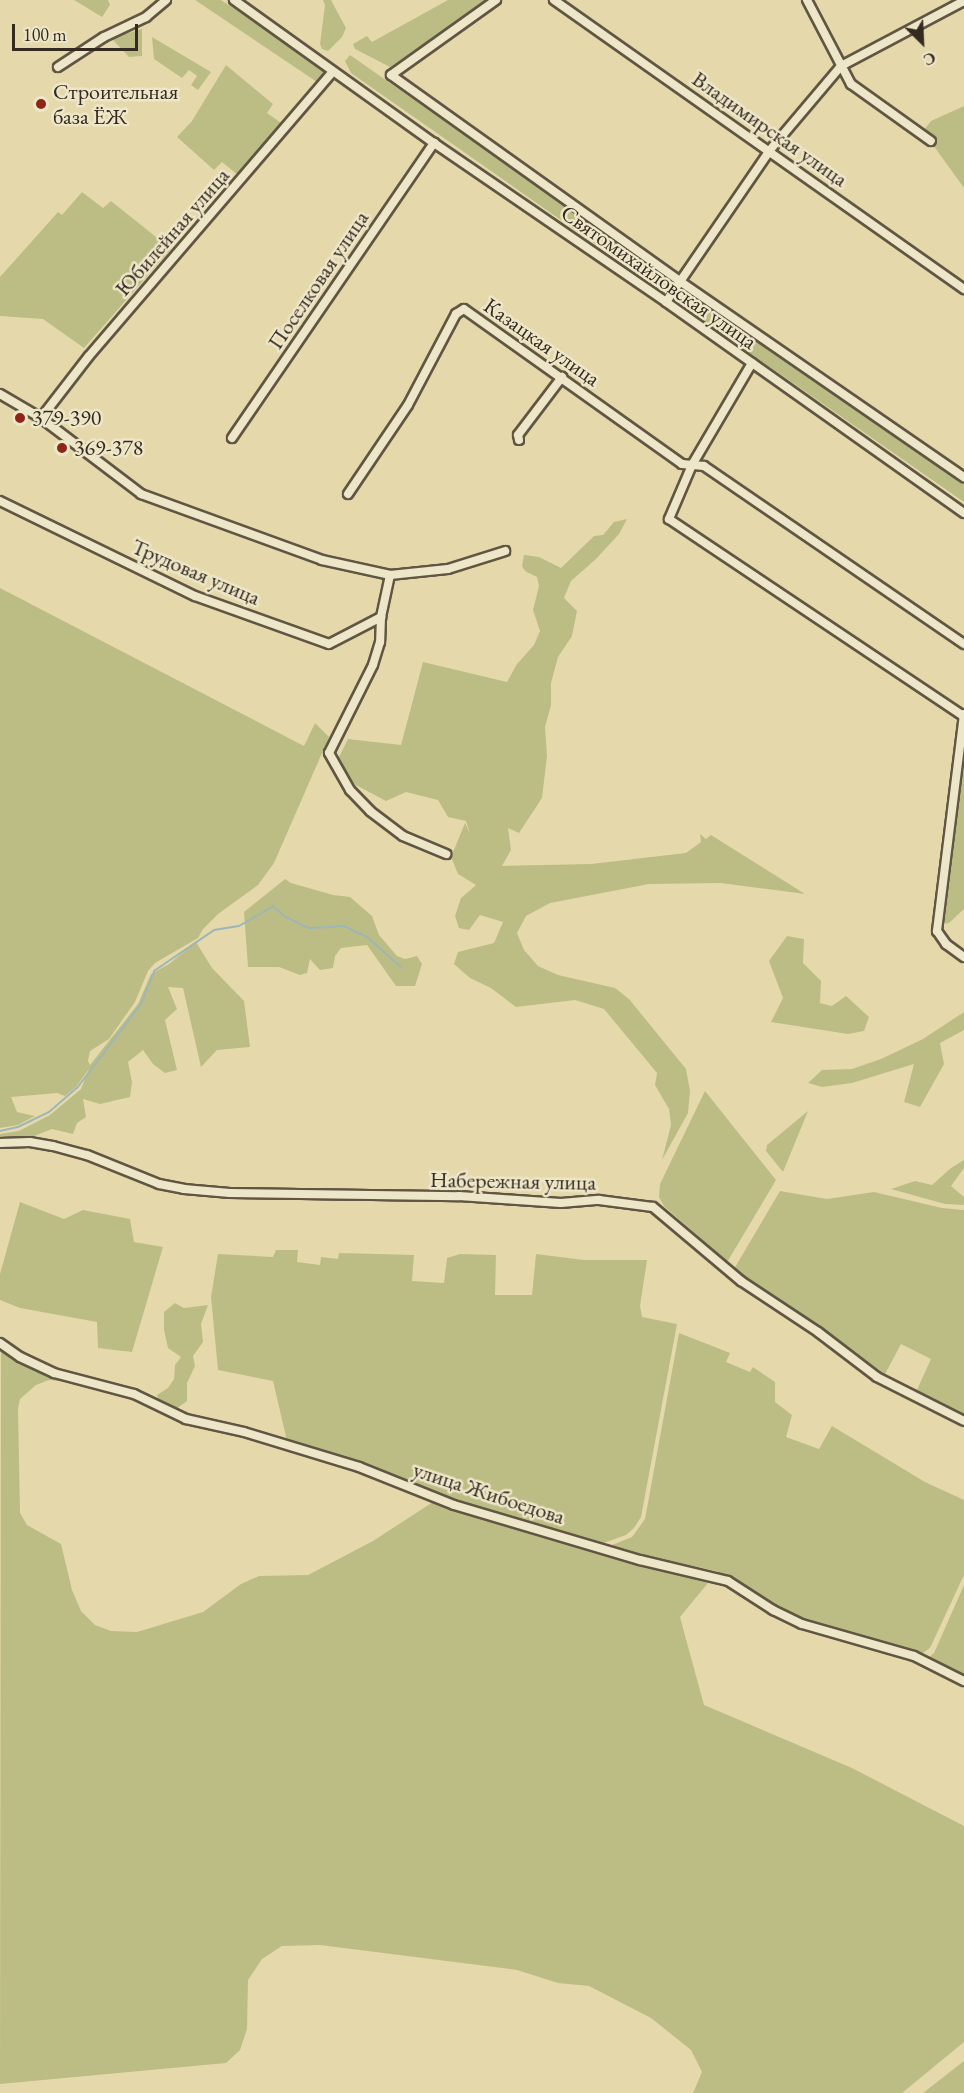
<!DOCTYPE html>
<html>
<head>
<meta charset="utf-8">
<style>
  body { margin:0 }
  #map { position:relative; width:964px; height:2093px; overflow:hidden; background:#e5d9ac; font-family:"EB Garamond",serif }
  div>[style] { position:absolute }
  [style*='--x'] { left:calc(var(--x)*1px); top:calc(var(--y)*1px); width:calc(var(--w)*1px); rotate:calc(var(--a)*1deg) }
  .green>* { inset:0; background:#bcbd84 }
  .stream>* { height:2px; margin:-1px; padding:0 1px; transform-origin:1px; border-radius:1px; background:#9cb7b6 }
  .roads { filter:drop-shadow(2px 0 #615642) drop-shadow(-2px 0 #615642) drop-shadow(0 2px #615642) drop-shadow(0 -2px #615642) }
  .minor>* { height:8px; margin:-4px; padding:0 4px; transform-origin:4px; border-radius:4px; background:#eee6c9 }
  .dots>* { width:16px; height:16px; translate:-50% -50%; box-sizing:border-box; border:3px solid #eee6c9; border-radius:50% }
  span { translate:-50% -50%; white-space:nowrap; text-align:center; line-height:1.15; -webkit-text-stroke:5px #eee6c9; paint-order:stroke }
  .poi-label { font-size:22px; color:#352a1f }
  .left { translate:0 -50%; text-align:left }
  .street-label { font-size:22px; color:#352a1f }
  .north { position:absolute; left:892px; top:12px; width:60px; height:60px; -webkit-text-stroke:4px #eee6c9; paint-order:stroke; rotate:156deg; font-size:16px; font-weight:700; line-height:24px; text-align:center; color:#352a1f }
  .north::after { content:''; display:block; margin:auto; width:21px; height:27px; background:#352a1f; clip-path:polygon(50% 0,100% 100%,50% 72%,0 100%) }
  .scale { position:absolute; left:12px; top:24px; width:126px; height:27px; box-sizing:border-box; border:3px solid #352a1f; border-top:0; padding-left:8px; font-size:18px; line-height:21px; white-space:nowrap; color:#352a1f; -webkit-text-stroke:4px #eee6c9; paint-order:stroke }
</style>
</head>
<body>
<div id="map">
  <div class="green">
    <div style="clip-path:polygon(74px 0,108px 0,110px 5px,102px 17px)"></div>
    <div style="clip-path:polygon(195px 0,221px 0,322px 66px,323px 74px,317px 82px)"></div>
    <div style="clip-path:polygon(323px 0,331px 0,346px 28px,342px 37px,328px 51px,322px 49px,320px 44px,325px 5px)"></div>
    <div style="clip-path:polygon(448px 0,490px 0,390px 67px,355px 49px,353px 44px,367px 36px,372px 42px)"></div>
    <div style="clip-path:polygon(142px 29px,142px 56px,129px 57px,111px 38px)"></div>
    <div style="clip-path:polygon(152px 37px,211px 72px,198px 90px,191px 85px,197px 76px,189px 70px,182px 78px,154px 59px)"></div>
    <div style="clip-path:polygon(350px 55px,667px 277px,670px 284px,668px 289px,662px 290px,623px 263px,619px 252px,612px 247px,598px 246px,351px 73px,345px 61px)"></div>
    <div style="clip-path:polygon(226px 65px,273px 104px,267px 113px,284px 125px,238px 175px,222px 162px,214px 170px,177px 137px,192px 121px)"></div>
    <div style="clip-path:polygon(964px 106px,964px 188px,923px 131px,931px 121px)"></div>
    <div style="clip-path:polygon(82px 192px,103px 208px,111px 201px,171px 249px,84px 348px,43px 319px,0 316px,0 277px,58px 212px,62px 215px)"></div>
    <div style="clip-path:polygon(688px 289px,964px 484px,964px 502px,685px 308px)"></div>
    <div style="clip-path:polygon(627px 519px,619px 534px,596px 559px,571px 581px,564px 598px,577px 611px,572px 636px,558px 657px,551px 683px,551px 705px,545px 727px,547px 756px,542px 798px,519px 833px,508px 828px,511px 850px,502px 866px,591px 864px,686px 853px,701px 842px,700px 834px,706px 839px,711px 835px,805px 894px,721px 883px,649px 884px,550px 903px,526px 916px,517px 933px,524px 950px,538px 966px,558px 975px,615px 988px,629px 999px,686px 1069px,690px 1091px,688px 1113px,662px 1160px,671px 1125px,669px 1109px,655px 1085px,657px 1073px,604px 1009px,575px 1000px,516px 1007px,491px 988px,470px 978px,454px 964px,458px 952px,494px 943px,503px 922px,480px 915px,469px 930px,459px 928px,455px 916px,461px 898px,476px 885px,458px 874px,451px 857px,465px 823px,470px 834px,466px 821px,448px 817px,438px 800px,406px 792px,386px 801px,352px 783px,338px 759px,348px 739px,401px 745px,423px 662px,507px 682px,517px 664px,534px 645px,540px 631px,533px 610px,539px 586px,537px 577px,525px 571px,522px 566px,524px 555px,539px 557px,561px 568px,594px 536px,603px 535px,614px 522px)"></div>
    <div style="clip-path:polygon(0 588px,304px 746px,315px 723px,329px 737px,274px 863px,258px 885px,218px 914px,203px 929px,198px 938px,155px 963px,148px 971px,135px 1002px,109px 1039px,90px 1051px,88px 1061px,90px 1065px,138px 1004px,151px 974px,169px 964px,196px 942px,212px 968px,244px 1001px,250px 1047px,217px 1050px,201px 1067px,183px 988px,168px 987px,177px 1009px,165px 1020px,177px 1070px,165px 1073px,153px 1064px,143px 1050px,128px 1062px,132px 1082px,130px 1097px,100px 1104px,83px 1099px,86px 1117px,77px 1123px,73px 1134px,52px 1129px,24px 1140px,0 1139px,0 1134px,19px 1131px,50px 1115px,81px 1089px,89px 1069px,76px 1087px,65px 1096px,57px 1093px,11px 1097px,17px 1112px,35px 1116px,18px 1125px,0 1128px)"></div>
    <div style="clip-path:polygon(964px 748px,964px 909px,949px 923px,942px 924px,949px 884px)"></div>
    <div style="clip-path:polygon(285px 879px,291px 883px,333px 895px,350px 897px,372px 916px,379px 935px,397px 956px,405px 959px,417px 956px,422px 964px,415px 986px,396px 986px,367px 945px,341px 948px,335px 956px,333px 968px,320px 970px,310px 959px,307px 973px,300px 975px,279px 967px,248px 967px,244px 912px)"></div>
    <div style="clip-path:polygon(787px 936px,804px 939px,803px 963px,821px 981px,820px 1003px,832px 1006px,846px 996px,869px 1017px,864px 1031px,848px 1034px,771px 1022px,783px 998px,769px 961px)"></div>
    <div style="clip-path:polygon(964px 1012px,964px 1030px,940px 1043px,944px 1064px,920px 1107px,904px 1102px,914px 1064px,852px 1083px,822px 1087px,808px 1083px,822px 1070px,852px 1069px,881px 1059px,923px 1039px)"></div>
    <div style="clip-path:polygon(705px 1091px,776px 1180px,726px 1264px,713px 1249px,664px 1206px,659px 1197px,660px 1184px)"></div>
    <div style="clip-path:polygon(808px 1111px,783px 1172px,766px 1151px,767px 1145px)"></div>
    <div style="clip-path:polygon(964px 1160px,964px 1168px,951px 1186px,964px 1197px,964px 1205px,945px 1204px,891px 1189px,915px 1181px,932px 1185px,951px 1168px)"></div>
    <div style="clip-path:polygon(780px 1191px,827px 1199px,874px 1192px,942px 1208px,964px 1210px,964px 1414px,916px 1392px,931px 1359px,901px 1344px,885px 1374px,734px 1269px)"></div>
    <div style="clip-path:polygon(20px 1202px,64px 1219px,83px 1210px,130px 1219px,134px 1242px,163px 1247px,132px 1352px,98px 1348px,97px 1322px,20px 1308px,0 1300px,0 1274px)"></div>
    <div style="clip-path:polygon(276px 1250px,298px 1250px,297px 1262px,320px 1265px,321px 1257px,338px 1259px,339px 1253px,414px 1255px,412px 1281px,444px 1283px,447px 1258px,460px 1254px,496px 1255px,495px 1295px,532px 1295px,536px 1254px,584px 1260px,647px 1260px,640px 1306px,642px 1317px,677px 1324px,641px 1517px,634px 1528px,626px 1535px,598px 1545px,449px 1500px,287px 1441px,273px 1381px,218px 1370px,211px 1297px,218px 1254px,273px 1257px)"></div>
    <div style="clip-path:polygon(175px 1303px,184px 1308px,208px 1305px,201px 1324px,203px 1342px,193px 1356px,195px 1366px,187px 1383px,187px 1401px,176px 1409px,159px 1402px,157px 1395px,168px 1388px,174px 1379px,175px 1365px,181px 1357px,168px 1348px,164px 1330px,164px 1312px)"></div>
    <div style="clip-path:polygon(679px 1333px,730px 1353px,726px 1362px,750px 1372px,753px 1367px,775px 1382px,775px 1402px,792px 1415px,786px 1437px,819px 1449px,832px 1426px,925px 1482px,964px 1500px,964px 1575px,930px 1648px,923px 1653px,914px 1652px,856px 1637px,802px 1619px,716px 1571px,607px 1547px,632px 1537px,645px 1519px)"></div>
    <div style="clip-path:polygon(1px 1350px,60px 1381px,49px 1380px,36px 1385px,20px 1399px,18px 1409px,20px 1513px,27px 1525px,61px 1544px,72px 1590px,81px 1611px,95px 1625px,111px 1631px,137px 1632px,203px 1612px,241px 1584px,259px 1576px,308px 1575px,373px 1541px,433px 1502px,543px 1538px,708px 1583px,680px 1617px,704px 1705px,852px 1768px,964px 1826px,964px 2042px,902px 2093px,693px 2093px,702px 2072px,691px 2050px,651px 2018px,589px 1986px,558px 1983px,517px 1970px,320px 1945px,282px 1946px,262px 1959px,248px 1980px,247px 2029px,240px 2050px,226px 2063px,0 2084px)"></div>
    <div style="clip-path:polygon(964px 1585px,964px 1678px,927px 1659px,934px 1653px)"></div>
    <div style="clip-path:polygon(964px 2061px,964px 2093px,923px 2093px)"></div>
  </div>
  <div class="stream">
    <div style="--x:0;--y:1131;--w:18;--a:-13"></div>
    <div style="--x:18;--y:1127;--w:34;--a:-26"></div>
    <div style="--x:49;--y:1112;--w:37;--a:-41"></div>
    <div style="--x:77;--y:1088;--w:106;--a:-52.7"></div>
    <div style="--x:141;--y:1004;--w:35;--a:-68"></div>
    <div style="--x:154;--y:971;--w:73;--a:-34.3"></div>
    <div style="--x:214;--y:930;--w:25;--a:-9"></div>
    <div style="--x:239;--y:926;--w:39;--a:-30"></div>
    <div style="--x:273;--y:906;--w:15;--a:42"></div>
    <div style="--x:284;--y:916;--w:28;--a:26"></div>
    <div style="--x:309;--y:928;--w:35;--a:-3"></div>
    <div style="--x:344;--y:926;--w:25;--a:26"></div>
    <div style="--x:367;--y:937;--w:45;--a:41.4"></div>
  </div>
  <div class="roads">
    <div class="minor">
      <div style="--x:234;--y:0;--w:246;--a:35.6"></div>
      <div style="--x:434;--y:143;--w:281;--a:34.4"></div>
      <div style="--x:666;--y:302;--w:365;--a:35.3"></div>
      <div style="--x:496;--y:0;--w:129;--a:144.5"></div>
      <div style="--x:391;--y:75;--w:356;--a:35.5"></div>
      <div style="--x:681;--y:282;--w:344;--a:34.6"></div>
      <div style="--x:554;--y:0;--w:502;--a:35.18"></div>
      <div style="--x:807;--y:0;--w:95;--a:62.4"></div>
      <div style="--x:851;--y:84;--w:98;--a:35.5"></div>
      <div style="--x:58;--y:67;--w:55;--a:-33.1"></div>
      <div style="--x:104;--y:37;--w:47;--a:-25.5"></div>
      <div style="--x:146;--y:17;--w:26;--a:-40"></div>
      <div style="--x:666;--y:302;--w:184;--a:-55.6"></div>
      <div style="--x:770;--y:150;--w:110;--a:-49.8"></div>
      <div style="--x:841;--y:66;--w:139;--a:-27.9"></div>
      <div style="--x:752;--y:363;--w:118;--a:120.5"></div>
      <div style="--x:692;--y:465;--w:59;--a:113.1"></div>
      <div style="--x:669;--y:519;--w:354;--a:33.8"></div>
      <div style="--x:0;--y:394;--w:48;--a:30.3"></div>
      <div style="--x:41;--y:418;--w:126;--a:37.2"></div>
      <div style="--x:141;--y:494;--w:193;--a:20"></div>
      <div style="--x:322;--y:560;--w:70;--a:12.4"></div>
      <div style="--x:390;--y:575;--w:58;--a:-5.9"></div>
      <div style="--x:448;--y:569;--w:60;--a:-17.5"></div>
      <div style="--x:41;--y:418;--w:78;--a:-52.3"></div>
      <div style="--x:89;--y:356;--w:375;--a:-49.4"></div>
      <div style="--x:232;--y:438;--w:358;--a:-55.6"></div>
      <div style="--x:519;--y:440;--w:5;--a:-101"></div>
      <div style="--x:518;--y:435;--w:73;--a:-52.8"></div>
      <div style="--x:348;--y:494;--w:107;--a:-56"></div>
      <div style="--x:408;--y:405;--w:103;--a:-62.2"></div>
      <div style="--x:456;--y:314;--w:9;--a:-32"></div>
      <div style="--x:464;--y:309;--w:267;--a:35.4"></div>
      <div style="--x:682;--y:464;--w:22;--a:5"></div>
      <div style="--x:704;--y:466;--w:315;--a:34.4"></div>
      <div style="--x:0;--y:501;--w:217;--a:26"></div>
      <div style="--x:195;--y:596;--w:142;--a:19.7"></div>
      <div style="--x:329;--y:644;--w:59;--a:-27.4"></div>
      <div style="--x:390;--y:575;--w:43;--a:102.1"></div>
      <div style="--x:381;--y:617;--w:25;--a:92"></div>
      <div style="--x:380;--y:642;--w:24;--a:107"></div>
      <div style="--x:373;--y:665;--w:98;--a:116.6"></div>
      <div style="--x:329;--y:753;--w:43;--a:60.4"></div>
      <div style="--x:350;--y:790;--w:29;--a:46"></div>
      <div style="--x:370;--y:811;--w:41;--a:37.1"></div>
      <div style="--x:403;--y:836;--w:47;--a:22.7"></div>
      <div style="--x:964;--y:714;--w:219;--a:97.1"></div>
      <div style="--x:937;--y:931;--w:16;--a:55"></div>
      <div style="--x:946;--y:944;--w:22;--a:36"></div>
      <div style="--x:0;--y:1143;--w:30;--a:-2"></div>
      <div style="--x:30;--y:1142;--w:23;--a:10"></div>
      <div style="--x:53;--y:1146;--w:35;--a:15"></div>
      <div style="--x:87;--y:1155;--w:78;--a:21.9"></div>
      <div style="--x:159;--y:1184;--w:25;--a:11"></div>
      <div style="--x:184;--y:1189;--w:46;--a:5"></div>
      <div style="--x:230;--y:1193;--w:229;--a:0.8"></div>
      <div style="--x:459;--y:1196;--w:102;--a:3.9"></div>
      <div style="--x:561;--y:1203;--w:38;--a:-5"></div>
      <div style="--x:599;--y:1200;--w:54;--a:7.4"></div>
      <div style="--x:653;--y:1207;--w:115;--a:40.1"></div>
      <div style="--x:741;--y:1281;--w:92;--a:33.5"></div>
      <div style="--x:818;--y:1332;--w:74;--a:37.3"></div>
      <div style="--x:877;--y:1377;--w:97;--a:26.8"></div>
      <div style="--x:0;--y:1343;--w:24;--a:35"></div>
      <div style="--x:20;--y:1357;--w:38;--a:25"></div>
      <div style="--x:54;--y:1373;--w:83;--a:14.7"></div>
      <div style="--x:134;--y:1394;--w:58;--a:25.7"></div>
      <div style="--x:186;--y:1419;--w:59;--a:12.6"></div>
      <div style="--x:244;--y:1432;--w:120;--a:16.9"></div>
      <div style="--x:359;--y:1467;--w:102;--a:21.8"></div>
      <div style="--x:454;--y:1505;--w:194;--a:16.5"></div>
      <div style="--x:640;--y:1560;--w:90;--a:13.4"></div>
      <div style="--x:728;--y:1581;--w:54;--a:32.8"></div>
      <div style="--x:773;--y:1610;--w:32;--a:26"></div>
      <div style="--x:802;--y:1624;--w:116;--a:15.9"></div>
      <div style="--x:914;--y:1656;--w:56;--a:26.6"></div>
    </div>
  </div>
  <div class="dots">
    <div style="left:41px;top:104px;background:#8f2418"></div>
    <div style="left:20px;top:418px;background:#8f2418"></div>
    <div style="left:62px;top:448px;background:#8f2418"></div>
  </div>
  <div class="poi-label">
    <span class="left" style="left:53px;top:104px">Строительная<br>база ЁЖ</span>
    <span class="left" style="left:32px;top:418px">379-390</span>
    <span class="left" style="left:74px;top:448px">369-378</span>
  </div>
  <div class="street-label">
    <span style="left:770px;top:129px;rotate:35deg">Владимирская улица</span>
    <span style="left:172px;top:232px;rotate:-49deg">Юбилейная улица</span>
    <span style="left:659px;top:277px;rotate:35deg">Святомихайловская улица</span>
    <span style="left:318px;top:280px;rotate:-56deg">Поселковая улица</span>
    <span style="left:542px;top:342px;rotate:35deg">Казацкая улица</span>
    <span style="left:196px;top:572px;rotate:23deg">Трудовая улица</span>
    <span style="left:513px;top:1181px;rotate:1deg">Набережная улица</span>
    <span style="left:489px;top:1493px;rotate:18deg">улица Жибоедова</span>
  </div>
  <div class="north">С</div>
  <div class="scale">100 m</div>
</div>
</body>
</html>
